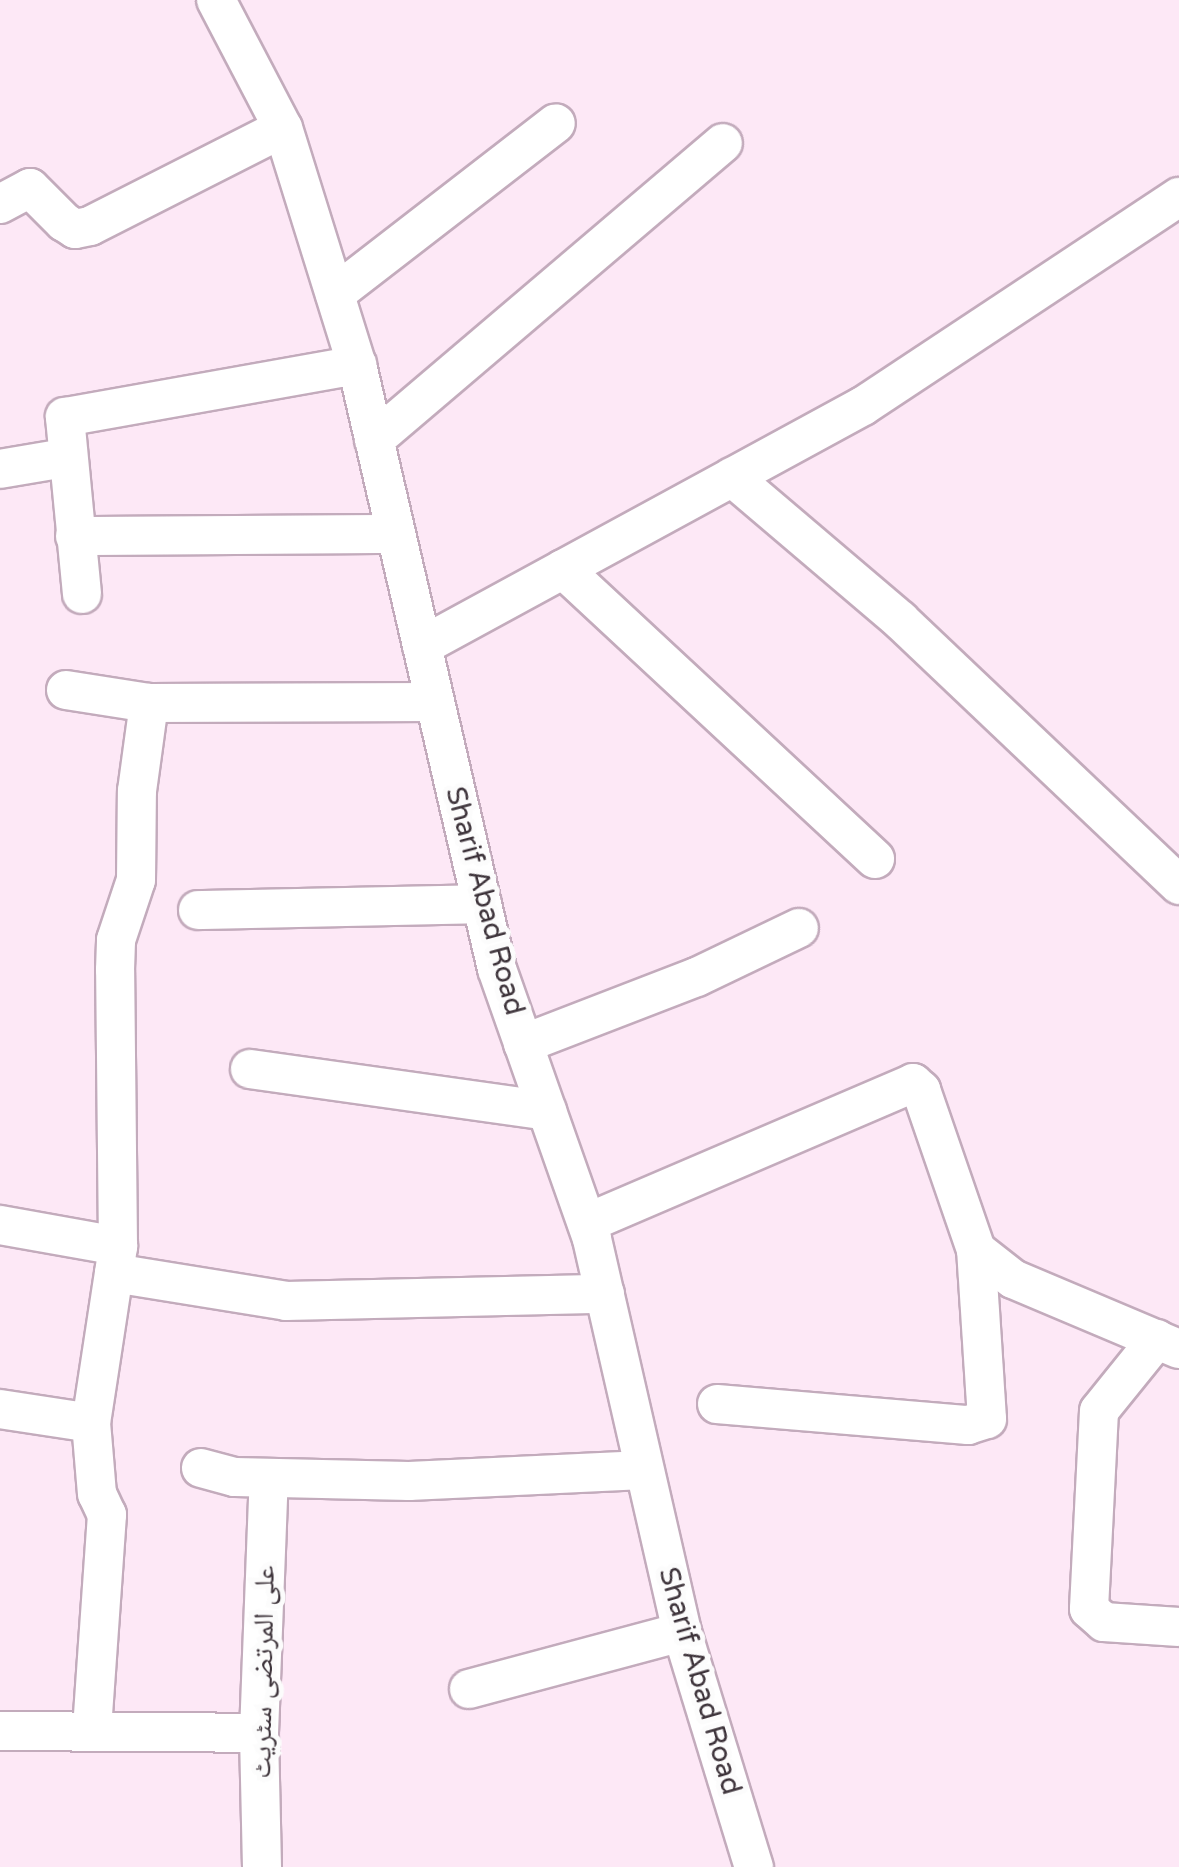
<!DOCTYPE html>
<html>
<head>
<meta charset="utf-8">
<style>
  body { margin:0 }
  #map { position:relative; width:1179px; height:1867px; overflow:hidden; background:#fde8f6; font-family:"Varela Round","Noto Naskh Arabic",sans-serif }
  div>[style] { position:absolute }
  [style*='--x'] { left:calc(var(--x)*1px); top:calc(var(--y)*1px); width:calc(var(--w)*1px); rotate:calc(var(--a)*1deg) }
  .roads { filter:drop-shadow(2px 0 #c3abbc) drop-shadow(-2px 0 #c3abbc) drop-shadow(0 2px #c3abbc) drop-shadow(0 -2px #c3abbc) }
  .street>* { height:38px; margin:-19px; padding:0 19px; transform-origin:19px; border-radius:19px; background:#fff }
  span { translate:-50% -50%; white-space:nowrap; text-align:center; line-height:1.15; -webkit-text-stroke:10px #fcfcfc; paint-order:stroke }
  .street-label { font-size:28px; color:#3d333a }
</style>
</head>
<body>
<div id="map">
  <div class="roads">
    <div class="street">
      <div style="--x:216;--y:0;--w:144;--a:62.4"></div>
      <div style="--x:283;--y:128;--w:248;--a:72.7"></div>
      <div style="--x:357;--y:365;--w:620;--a:76.95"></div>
      <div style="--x:497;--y:969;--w:286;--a:70.6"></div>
      <div style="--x:592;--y:1239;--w:403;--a:77.1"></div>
      <div style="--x:682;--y:1632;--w:246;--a:73"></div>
      <div style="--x:0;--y:204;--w:34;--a:-28"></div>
      <div style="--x:30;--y:188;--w:48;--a:45"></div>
      <div style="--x:64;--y:222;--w:13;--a:32"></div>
      <div style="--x:75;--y:229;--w:15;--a:-11"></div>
      <div style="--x:90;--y:226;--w:216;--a:-26.9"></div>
      <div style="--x:335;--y:294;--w:279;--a:-37.7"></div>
      <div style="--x:374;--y:440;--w:458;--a:-40.4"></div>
      <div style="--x:0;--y:469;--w:66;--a:-9.6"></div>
      <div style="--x:732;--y:477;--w:221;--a:40.4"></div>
      <div style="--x:900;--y:620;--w:385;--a:43.5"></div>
      <div style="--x:75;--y:536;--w:321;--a:-0.4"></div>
      <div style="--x:563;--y:569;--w:426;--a:42.9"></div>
      <div style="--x:82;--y:594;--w:178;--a:-95.5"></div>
      <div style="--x:65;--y:417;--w:297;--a:-10.1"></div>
      <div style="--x:422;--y:646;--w:502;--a:-28.56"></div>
      <div style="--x:863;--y:406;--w:379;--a:-33.5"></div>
      <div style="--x:66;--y:690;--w:84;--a:8.9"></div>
      <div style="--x:149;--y:703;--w:286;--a:-0.2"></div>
      <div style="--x:198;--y:910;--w:284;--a:-1.2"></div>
      <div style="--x:523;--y:1044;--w:186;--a:-21.1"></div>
      <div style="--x:697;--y:977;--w:113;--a:-25.7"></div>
      <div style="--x:250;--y:1069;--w:300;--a:8"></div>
      <div style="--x:587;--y:1223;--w:355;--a:-23.2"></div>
      <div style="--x:913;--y:1083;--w:11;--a:41"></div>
      <div style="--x:921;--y:1090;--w:169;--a:71"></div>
      <div style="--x:976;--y:1250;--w:47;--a:38.1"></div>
      <div style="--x:1013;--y:1279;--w:180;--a:22.9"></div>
      <div style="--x:0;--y:1225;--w:120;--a:10.1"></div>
      <div style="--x:114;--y:1273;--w:174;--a:9.2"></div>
      <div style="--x:286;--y:1301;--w:319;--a:-1.3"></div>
      <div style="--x:1157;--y:1339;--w:92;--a:128.9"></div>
      <div style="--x:1099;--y:1411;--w:198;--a:92.9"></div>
      <div style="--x:1089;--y:1609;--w:20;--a:41"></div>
      <div style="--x:1104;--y:1622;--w:75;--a:3.8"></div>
      <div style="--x:717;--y:1404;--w:252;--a:4.8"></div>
      <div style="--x:968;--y:1425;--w:20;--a:-18"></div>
      <div style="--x:987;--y:1419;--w:169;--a:-93.7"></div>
      <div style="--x:0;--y:1409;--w:92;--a:8.7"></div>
      <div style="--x:201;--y:1468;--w:35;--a:15"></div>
      <div style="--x:235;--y:1477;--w:174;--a:1.3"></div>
      <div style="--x:409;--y:1481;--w:235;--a:-2.7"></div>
      <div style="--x:469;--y:1689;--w:220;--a:-15"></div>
      <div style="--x:92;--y:1729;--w:215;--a:-86"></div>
      <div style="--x:107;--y:1515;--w:23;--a:-115"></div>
      <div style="--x:97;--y:1494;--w:71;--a:-94.8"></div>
      <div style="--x:91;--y:1423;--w:179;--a:-81.3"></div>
      <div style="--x:118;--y:1246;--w:276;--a:-90.6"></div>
      <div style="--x:115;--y:970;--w:30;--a:-88"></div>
      <div style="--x:116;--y:940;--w:63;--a:-71.6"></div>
      <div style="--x:136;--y:880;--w:89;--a:-89.4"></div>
      <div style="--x:137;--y:791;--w:89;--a:-82.2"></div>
      <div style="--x:0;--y:1731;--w:259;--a:0.4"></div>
      <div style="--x:262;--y:1867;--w:134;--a:-91.3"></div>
      <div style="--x:259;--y:1733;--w:255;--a:-87.8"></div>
    </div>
  </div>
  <div class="street-label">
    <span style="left:485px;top:901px;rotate:75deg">Sharif Abad Road</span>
    <span style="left:263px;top:1672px;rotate:-89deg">علی المرتضی سٹریٹ</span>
    <span style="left:700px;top:1681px;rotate:74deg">Sharif Abad Road</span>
  </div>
</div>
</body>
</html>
